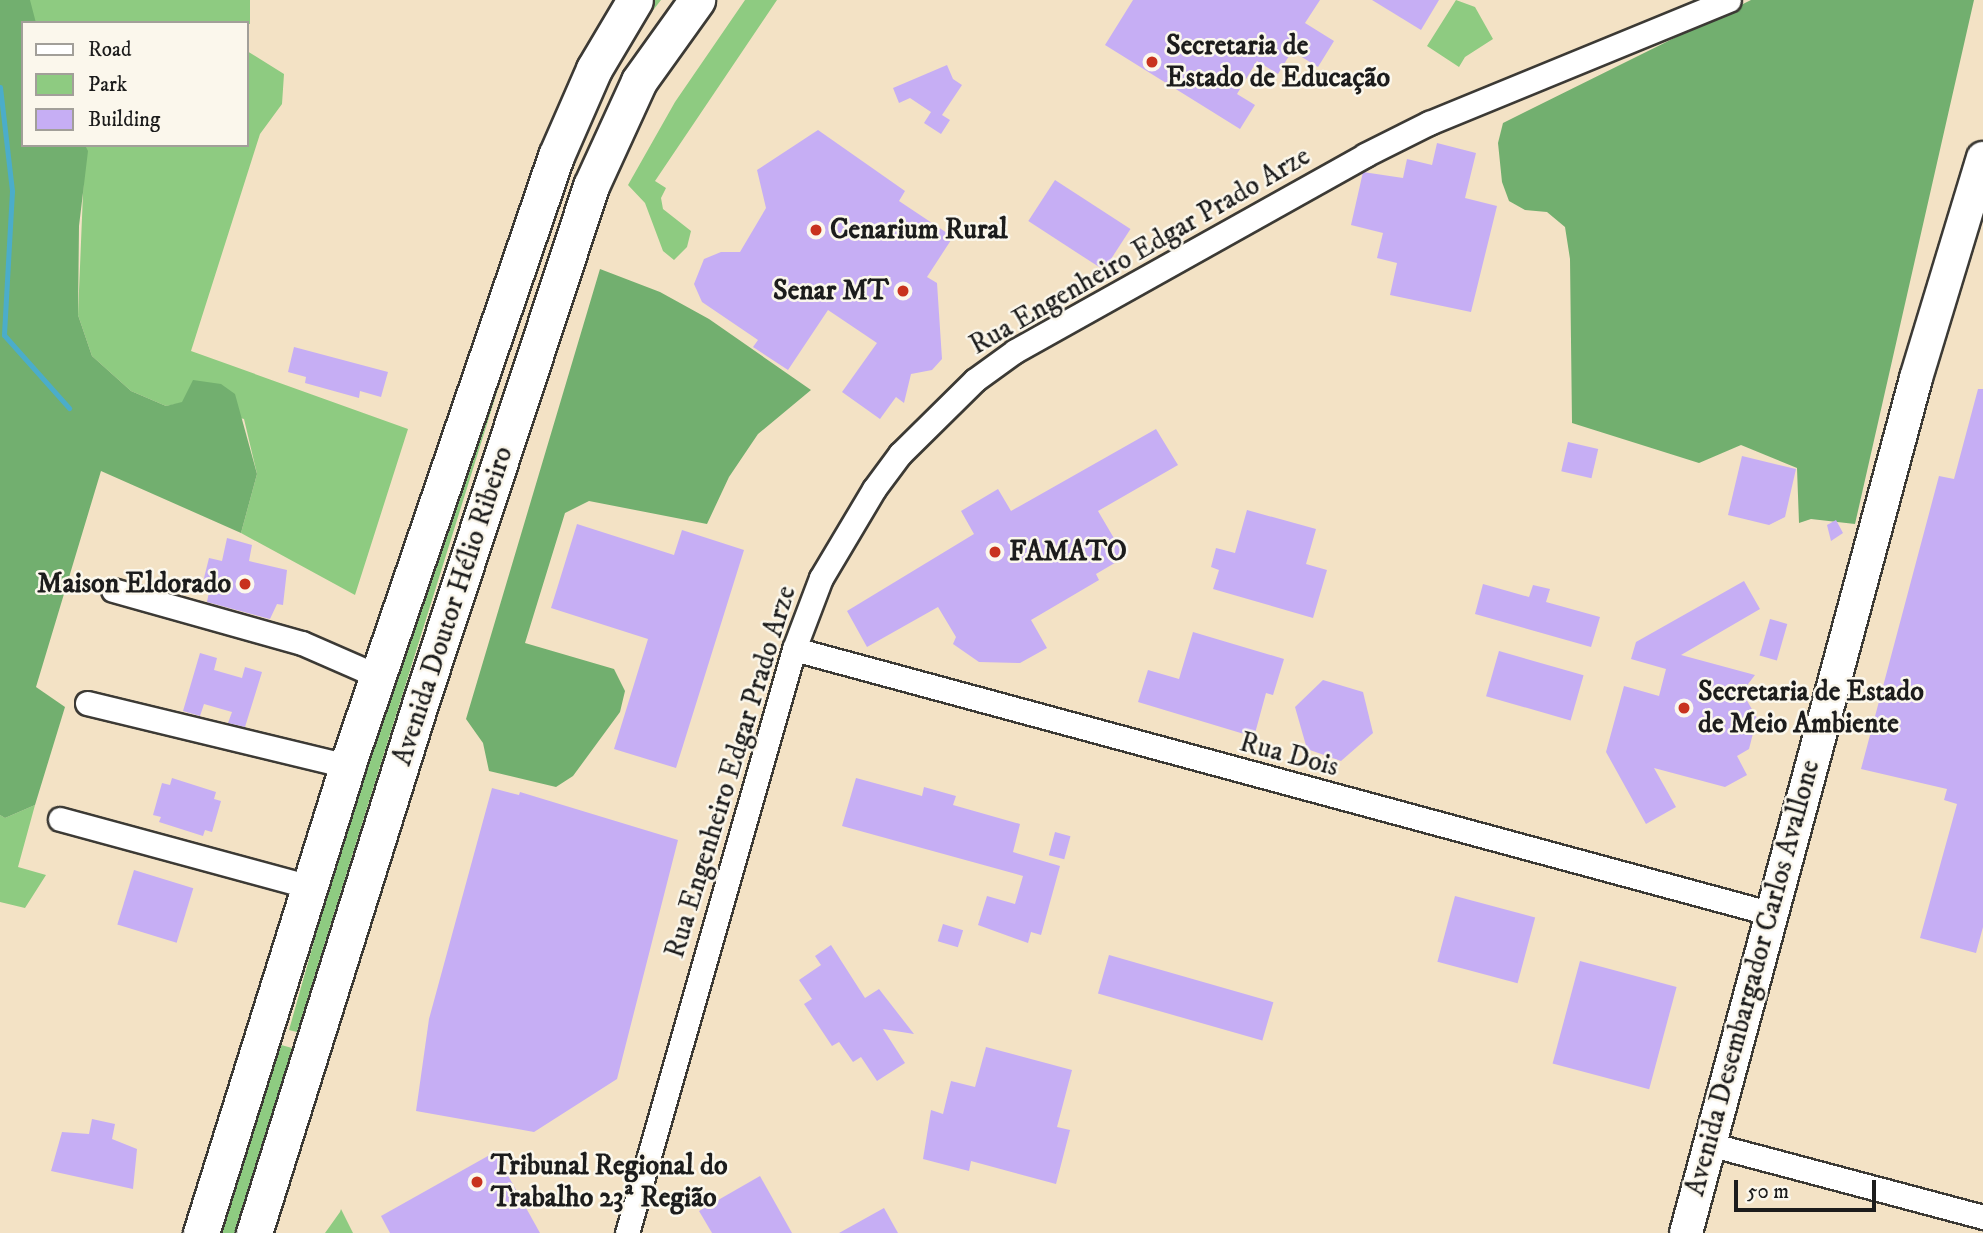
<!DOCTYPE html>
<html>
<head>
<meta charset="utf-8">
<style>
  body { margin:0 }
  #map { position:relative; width:1983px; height:1233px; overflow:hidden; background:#f3e2c5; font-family:"IM FELL DW Pica",serif }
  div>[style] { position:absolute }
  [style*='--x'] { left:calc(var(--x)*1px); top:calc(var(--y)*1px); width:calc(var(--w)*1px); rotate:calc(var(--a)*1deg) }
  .green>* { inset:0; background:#8ecb81; transform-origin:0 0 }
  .forest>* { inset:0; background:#72af6f }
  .stream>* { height:5px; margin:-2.5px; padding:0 2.5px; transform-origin:2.5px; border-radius:2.5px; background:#4badca }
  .building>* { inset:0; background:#c6aef4; transform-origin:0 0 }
  .roads { filter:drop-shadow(2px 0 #3c3a35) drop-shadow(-2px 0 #3c3a35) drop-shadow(0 2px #3c3a35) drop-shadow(0 -2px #3c3a35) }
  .street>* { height:23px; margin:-11.5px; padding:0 11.5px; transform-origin:11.5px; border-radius:11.5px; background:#fff }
  .secondary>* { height:32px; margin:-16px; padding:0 16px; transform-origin:16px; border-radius:16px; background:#fff }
  .primary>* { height:35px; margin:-17.5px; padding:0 17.5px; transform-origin:17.5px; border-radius:17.5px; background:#fff }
  .dots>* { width:19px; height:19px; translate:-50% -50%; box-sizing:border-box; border:4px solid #fbf7ec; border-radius:50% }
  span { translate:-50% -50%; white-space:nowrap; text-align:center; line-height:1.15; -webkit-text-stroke:5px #fbf7ec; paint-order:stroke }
  .poi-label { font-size:28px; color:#1c1c1c; font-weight:700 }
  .left { translate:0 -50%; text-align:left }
  .right { translate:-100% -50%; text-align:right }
  .street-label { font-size:28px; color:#1c1c1c }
  .legend { position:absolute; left:21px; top:21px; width:228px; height:126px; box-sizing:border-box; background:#fbf7ec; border:2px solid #a29f99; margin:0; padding:9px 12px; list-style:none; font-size:21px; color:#1c1c1c }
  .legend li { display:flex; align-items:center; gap:14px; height:35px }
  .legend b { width:35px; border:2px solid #a29f99 }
  .scale { position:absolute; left:1734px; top:1180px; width:142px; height:32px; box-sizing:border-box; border:4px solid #1c1c1c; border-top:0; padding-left:9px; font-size:21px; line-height:24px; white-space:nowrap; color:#1c1c1c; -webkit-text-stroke:5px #fbf7ec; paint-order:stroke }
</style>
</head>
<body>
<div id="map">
  <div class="green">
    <div style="left:30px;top:0;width:220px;height:24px"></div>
    <div style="clip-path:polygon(635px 0,661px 0,637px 31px,598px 100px,562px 184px,297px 1032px,289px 1030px,355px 796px,545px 188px)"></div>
    <div style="clip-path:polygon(745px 0,777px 0,655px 181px,666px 188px,661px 198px,663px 209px,691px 231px,687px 247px,674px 260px,663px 251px,645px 203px,628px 185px,675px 102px)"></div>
    <div style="clip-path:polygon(1456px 0,1475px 7px,1493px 39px,1465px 57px,1459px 67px,1427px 46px)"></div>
    <div style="clip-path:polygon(247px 51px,284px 74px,282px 104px,260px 134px,191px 351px,408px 429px,355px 595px,241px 533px,257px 474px,244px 419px,182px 403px,166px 406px,131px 391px,92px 356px,78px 315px,85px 145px,247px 145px)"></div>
    <div style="clip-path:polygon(35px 805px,18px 867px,46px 875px,25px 908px,0 902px,0 815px,5px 818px)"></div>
    <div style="clip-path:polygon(274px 1043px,292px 1048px,238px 1233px,212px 1233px)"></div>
    <div style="clip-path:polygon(341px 1209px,353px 1233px,325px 1233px,340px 1212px)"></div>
  </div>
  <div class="forest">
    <div style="clip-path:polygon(0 0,30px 0,36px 23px,23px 23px,23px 145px,85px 145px,88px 151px,79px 226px,78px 315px,92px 356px,131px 391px,166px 406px,182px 402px,193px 380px,221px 384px,235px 394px,257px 474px,241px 533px,101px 471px,36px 687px,65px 707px,35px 805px,5px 818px,0 815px)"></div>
    <div style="clip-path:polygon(1751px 0,1974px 0,1855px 524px,1811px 519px,1799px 523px,1797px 468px,1741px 445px,1699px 463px,1572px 423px,1570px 259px,1565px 227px,1547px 212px,1525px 210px,1509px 201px,1502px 182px,1498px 143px,1503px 123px)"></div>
    <div style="clip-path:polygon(600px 269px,660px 292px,709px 319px,811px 390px,758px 434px,729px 477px,707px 524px,589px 501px,565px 513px,525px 643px,614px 669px,625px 691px,620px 712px,573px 776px,556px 787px,489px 771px,483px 743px,466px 719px)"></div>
  </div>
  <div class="stream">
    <div style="--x:0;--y:87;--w:105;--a:83.4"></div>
    <div style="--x:12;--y:191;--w:144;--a:93.2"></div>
    <div style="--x:4;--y:335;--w:98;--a:48.3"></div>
  </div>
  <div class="building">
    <div style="clip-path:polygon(1133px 0,1320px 0,1305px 23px,1334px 41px,1318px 67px,1292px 51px,1278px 74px,1257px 61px,1237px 94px,1255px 105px,1240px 129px,1105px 45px)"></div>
    <div style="clip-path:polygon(1372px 0,1439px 0,1421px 30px)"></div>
    <div style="clip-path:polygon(947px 65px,953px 79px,962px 85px,942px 115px,950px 120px,941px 134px,924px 123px,931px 112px,910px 98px,899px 103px,893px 88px)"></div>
    <div style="clip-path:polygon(818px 130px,905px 191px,899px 201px,953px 237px,927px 277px,937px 283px,942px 359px,932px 370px,911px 374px,904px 403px,896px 397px,880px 419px,842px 392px,877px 343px,828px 310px,788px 370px,753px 347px,758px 340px,702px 302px,694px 284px,704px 259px,721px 252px,740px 252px,766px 208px,757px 170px)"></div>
    <div style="clip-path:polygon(1437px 143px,1476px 153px,1465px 198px,1497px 206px,1471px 312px,1390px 295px,1397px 263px,1377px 258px,1383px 233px,1351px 225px,1363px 172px,1403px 178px,1407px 159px,1432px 165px)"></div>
    <div style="left:1055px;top:180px;width:90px;height:49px;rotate:33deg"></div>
    <div style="clip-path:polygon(294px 347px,388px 372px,381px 397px,360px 391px,359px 398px,305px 383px,306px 377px,288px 372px)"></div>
    <div style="clip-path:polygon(1978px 389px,1983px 389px,1983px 927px,1976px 953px,1920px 938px,1957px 804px,1944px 800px,1947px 789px,1861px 769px,1939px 476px,1954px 479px)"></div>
    <div style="clip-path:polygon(1156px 429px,1178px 465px,1098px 511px,1125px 557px,1096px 574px,1099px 580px,1031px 620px,1047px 648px,1020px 663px,979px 662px,953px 644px,956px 637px,938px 607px,867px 647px,847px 611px,974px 534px,961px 511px,998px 489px,1011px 511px)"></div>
    <div style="left:1568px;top:442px;width:31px;height:30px;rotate:13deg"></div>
    <div style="clip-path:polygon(1742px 456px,1796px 469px,1785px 517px,1769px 525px,1728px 515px)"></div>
    <div style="clip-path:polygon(1247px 510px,1316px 529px,1306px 564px,1327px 570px,1313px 618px,1213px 589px,1219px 570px,1211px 567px,1216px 548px,1235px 553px)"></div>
    <div style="clip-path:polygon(1836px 520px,1843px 533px,1831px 541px,1827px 525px)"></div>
    <div style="clip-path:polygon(577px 524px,674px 555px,682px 530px,744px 550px,676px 768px,614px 749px,648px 639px,551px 608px)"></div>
    <div style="clip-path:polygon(227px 538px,252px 545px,249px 561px,287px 570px,283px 605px,277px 604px,270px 619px,207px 602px,209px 592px,201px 590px,209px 558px,222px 561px)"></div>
    <div style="clip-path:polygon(1744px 581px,1760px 609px,1681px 655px,1755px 675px,1742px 692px,1757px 718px,1749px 749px,1737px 756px,1747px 775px,1725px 787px,1654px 768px,1676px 807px,1646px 824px,1606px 752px,1624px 686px,1659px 696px,1666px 669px,1631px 659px,1636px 642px)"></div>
    <div style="clip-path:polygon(1483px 584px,1529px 597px,1533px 585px,1550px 589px,1546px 602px,1600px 617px,1591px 647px,1475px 614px)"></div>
    <div style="left:1770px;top:619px;width:18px;height:38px;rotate:16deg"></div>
    <div style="clip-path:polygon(1193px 632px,1284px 659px,1273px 695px,1266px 693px,1254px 737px,1138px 702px,1148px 670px,1179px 679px)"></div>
    <div style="left:1499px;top:651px;width:88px;height:47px;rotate:16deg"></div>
    <div style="clip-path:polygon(200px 653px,217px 658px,214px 670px,242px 678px,245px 667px,262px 672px,245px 727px,228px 723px,232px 712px,204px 704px,200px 716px,183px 711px)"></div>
    <div style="clip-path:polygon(1323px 680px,1363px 692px,1373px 733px,1341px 761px,1307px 749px,1295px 707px)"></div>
    <div style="clip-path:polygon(172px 778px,216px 792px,214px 799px,221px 801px,212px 832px,205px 830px,203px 836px,159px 822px,161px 817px,153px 815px,162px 783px,170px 785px)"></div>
    <div style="clip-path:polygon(856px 778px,922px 796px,924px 787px,956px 796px,953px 805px,1020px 824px,1013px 852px,1060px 866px,1041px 935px,1031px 932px,1028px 943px,978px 925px,987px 896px,1015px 904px,1023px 876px,842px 826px)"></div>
    <div style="clip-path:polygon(492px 788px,519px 795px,520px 792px,678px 840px,617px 1079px,534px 1132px,416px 1111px,429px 1019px)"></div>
    <div style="left:1055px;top:832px;width:16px;height:24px;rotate:15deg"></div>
    <div style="left:134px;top:870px;width:62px;height:57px;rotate:17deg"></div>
    <div style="left:1455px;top:896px;width:83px;height:68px;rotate:15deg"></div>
    <div style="left:943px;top:924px;width:21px;height:18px;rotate:17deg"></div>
    <div style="clip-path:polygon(831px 945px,865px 998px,879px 989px,914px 1034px,883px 1029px,905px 1063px,877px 1081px,861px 1057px,853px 1062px,839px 1042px,832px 1046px,804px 1004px,812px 999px,799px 980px,821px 965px,815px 956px)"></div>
    <div style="left:1109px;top:955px;width:171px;height:40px;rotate:16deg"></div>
    <div style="left:1580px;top:961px;width:100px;height:106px;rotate:15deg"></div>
    <div style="clip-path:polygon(986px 1047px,1072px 1070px,1057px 1127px,1070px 1130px,1056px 1184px,971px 1161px,969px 1171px,923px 1159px,931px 1110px,943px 1114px,951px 1081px,975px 1087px)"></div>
    <div style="clip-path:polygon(92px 1119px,115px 1124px,112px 1139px,137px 1149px,133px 1189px,51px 1171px,62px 1132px,89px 1134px)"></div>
    <div style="clip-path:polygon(495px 1152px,540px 1233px,390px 1233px,381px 1216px)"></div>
    <div style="clip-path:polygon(760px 1176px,792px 1233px,712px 1233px,699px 1211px)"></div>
    <div style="clip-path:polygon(884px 1208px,898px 1233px,839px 1233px)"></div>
  </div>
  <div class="roads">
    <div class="street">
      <div style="--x:113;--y:590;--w:196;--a:15.7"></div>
      <div style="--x:302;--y:643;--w:85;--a:23.6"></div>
      <div style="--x:794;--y:649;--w:1010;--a:15.15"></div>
      <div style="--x:87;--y:703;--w:268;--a:13.6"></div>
      <div style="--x:60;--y:819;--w:260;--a:15.2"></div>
      <div style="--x:1709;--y:1144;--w:284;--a:14.9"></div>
      <div style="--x:627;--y:1233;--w:607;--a:-74.04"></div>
      <div style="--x:794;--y:649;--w:76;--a:-69.2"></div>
      <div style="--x:821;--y:578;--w:104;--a:-59.2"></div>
      <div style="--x:874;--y:489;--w:44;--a:-53.4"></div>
      <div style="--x:900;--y:454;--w:105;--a:-44.6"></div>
      <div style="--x:975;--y:380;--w:49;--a:-35.9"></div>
      <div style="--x:1015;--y:351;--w:401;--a:-29.2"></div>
      <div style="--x:1365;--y:155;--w:72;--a:-26.6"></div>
      <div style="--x:1429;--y:123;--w:324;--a:-22.3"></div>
    </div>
    <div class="secondary">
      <div style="--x:1686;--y:1233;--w:885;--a:-74.94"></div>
      <div style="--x:1916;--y:378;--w:230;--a:-73.1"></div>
    </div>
    <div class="primary">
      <div style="--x:201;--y:1233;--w:489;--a:-72.6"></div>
      <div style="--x:347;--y:766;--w:645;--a:-71.09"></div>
      <div style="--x:556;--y:156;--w:95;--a:-66.4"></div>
      <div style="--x:594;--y:69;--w:80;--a:-59.3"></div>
      <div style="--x:254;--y:1233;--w:561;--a:-72.57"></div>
      <div style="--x:422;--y:698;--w:539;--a:-71.73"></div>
      <div style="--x:591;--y:186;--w:115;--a:-65.4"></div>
      <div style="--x:639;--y:81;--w:100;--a:-54.4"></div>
    </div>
  </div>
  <div class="dots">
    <div style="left:1152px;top:62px;background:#c8321e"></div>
    <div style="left:816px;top:230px;background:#c8321e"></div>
    <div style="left:903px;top:291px;background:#c8321e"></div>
    <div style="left:995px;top:552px;background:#c8321e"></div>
    <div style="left:245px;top:584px;background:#c8321e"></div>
    <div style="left:1684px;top:708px;background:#c8321e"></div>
    <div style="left:477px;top:1182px;background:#c8321e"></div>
  </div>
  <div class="poi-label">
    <span class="left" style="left:1166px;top:62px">Secretaria de<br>Estado de Educação</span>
    <span class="left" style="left:830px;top:230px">Cenarium Rural</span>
    <span class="right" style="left:889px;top:291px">Senar MT</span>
    <span class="left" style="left:1009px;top:552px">FAMATO</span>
    <span class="right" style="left:231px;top:584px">Maison Eldorado</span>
    <span class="left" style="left:1698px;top:708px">Secretaria de Estado<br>de Meio Ambiente</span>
    <span class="left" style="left:491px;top:1182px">Tribunal Regional do<br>Trabalho 23ª Região</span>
  </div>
  <div class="street-label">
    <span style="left:1140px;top:251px;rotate:-30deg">Rua Engenheiro Edgar Prado Arze</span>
    <span style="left:453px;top:606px;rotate:-72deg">Avenida Doutor Hélio Ribeiro</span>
    <span style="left:1289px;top:755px;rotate:15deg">Rua Dois</span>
    <span style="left:731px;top:772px;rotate:-73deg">Rua Engenheiro Edgar Prado Arze</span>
    <span style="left:1753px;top:978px;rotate:-75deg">Avenida Desembargador Carlos Avallone</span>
  </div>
  <ul class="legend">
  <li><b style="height:9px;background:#fff"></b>Road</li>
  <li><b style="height:19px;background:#8ecb81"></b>Park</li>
  <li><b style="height:19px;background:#c6aef4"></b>Building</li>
  </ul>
  <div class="scale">50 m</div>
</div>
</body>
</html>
